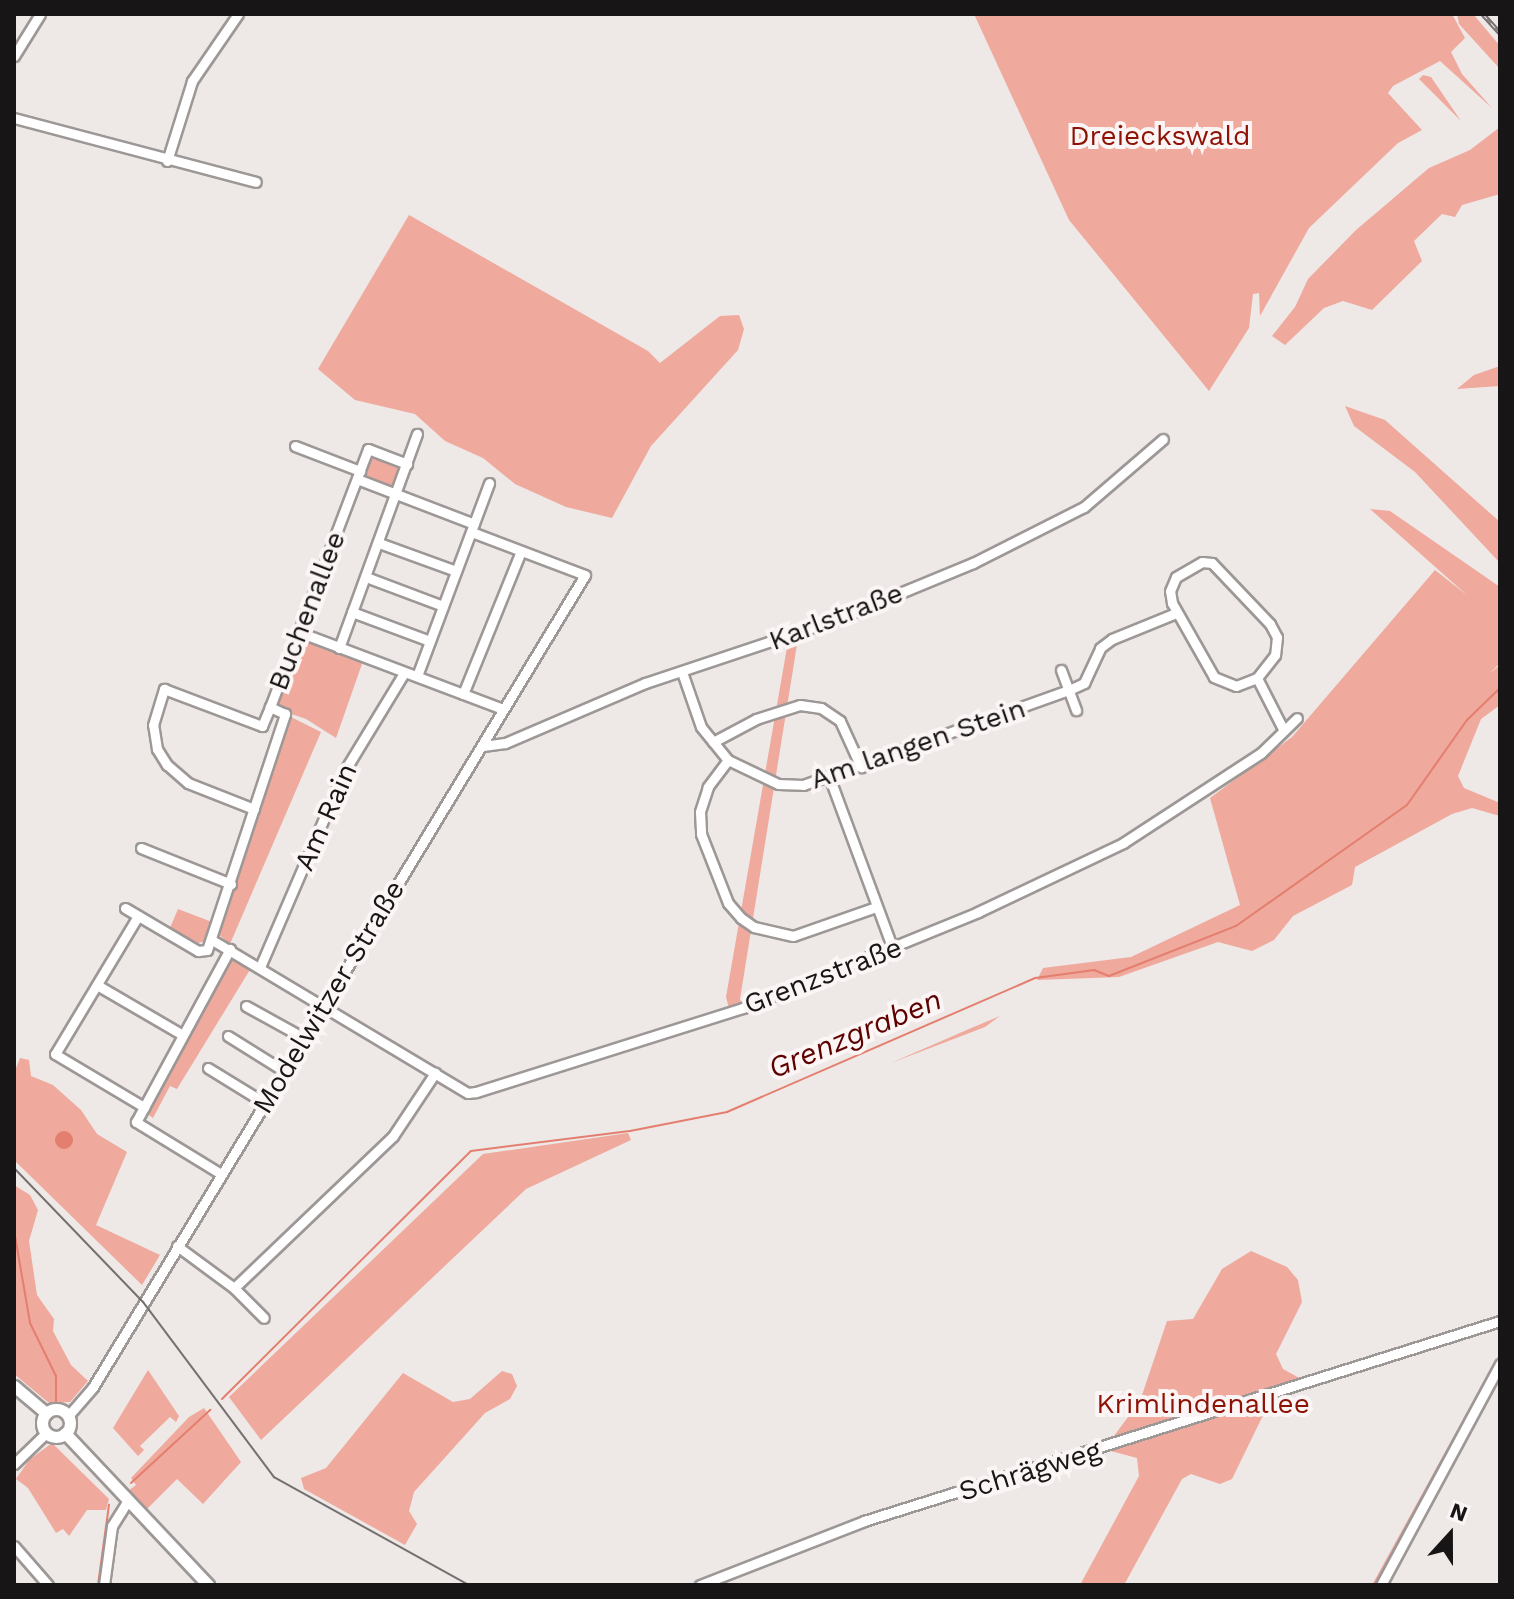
<!DOCTYPE html>
<html>
<head>
<meta charset="utf-8">
<style>
  body { margin:0 }
  #map { position:relative; width:1514px; height:1599px; overflow:hidden; background:#eee8e7; font-family:"Work Sans",sans-serif }
  div>[style] { position:absolute }
  [style*='--x'] { left:calc(var(--x)*1px); top:calc(var(--y)*1px); width:calc(var(--w)*1px); rotate:calc(var(--a)*1deg) }
  .green>* { inset:0; background:#efa99d }
  .round { border-radius:50% }
  .water>* { inset:0; background:#e47e6e }
  .stream>* { height:2px; margin:-1px; padding:0 1px; transform-origin:1px; border-radius:1px; background:#e47e6e }
  .roads { filter:drop-shadow(2px 0 #9d9796) drop-shadow(-2px 0 #9d9796) drop-shadow(0 2px #9d9796) drop-shadow(0 -2px #9d9796) }
  .minor>* { height:9px; margin:-4.5px; padding:0 4.5px; transform-origin:4.5px; border-radius:4.5px; background:#fff }
  .tertiary>* { height:11px; margin:-5.5px; padding:0 5.5px; transform-origin:5.5px; border-radius:5.5px; background:#fff }
  .tertiary>.ring { margin:-5.5px; padding:0; box-sizing:content-box; background:none; border:11px solid #fff; border-radius:50% }
  .tram>* { height:2px; margin:-1px; padding:0 1px; transform-origin:1px; border-radius:1px; background:#747070 }
  .rail>* { height:5px; margin-top:-2.5px; transform-origin:0; background:repeating-linear-gradient(90deg,#fbf6f5 0 6px,#747070 0 12px); box-sizing:border-box; border-block:2px solid #747070 }
  span { translate:-50% -50%; white-space:nowrap; text-align:center; line-height:1.15; -webkit-text-stroke:8px #fbf6f5; paint-order:stroke }
  .park-label { font-size:28px; color:#8e1106 }
  .street-label { font-size:28px; color:#171515 }
  .water-label { font-size:30px; color:#5e0000; font-style:italic }
  .frame { position:absolute; inset:0; border:16px solid #171515; pointer-events:none }
  .north { position:absolute; left:1410px; top:1495px; width:80px; height:80px; -webkit-text-stroke:6px #fbf6f5; paint-order:stroke; rotate:21deg; font-size:22px; font-weight:700; line-height:32px; text-align:center; color:#171515 }
  .north::after { content:''; display:block; margin:auto; width:28px; height:36px; background:#171515; clip-path:polygon(50% 0,100% 100%,50% 72%,0 100%) }
</style>
</head>
<body>
<div id="map">
  <div class="green">
    <div style="clip-path:polygon(974px 14px,1452px 14px,1465px 38px,1451px 52px,1462px 74px,1492px 108px,1440px 61px,1393px 86px,1388px 93px,1422px 130px,1398px 143px,1309px 228px,1260px 316px,1259px 293px,1253px 294px,1249px 328px,1209px 391px,1069px 220px)"></div>
    <div style="clip-path:polygon(1457px 14px,1473px 14px,1500px 46px,1500px 69px,1459px 24px)"></div>
    <div style="clip-path:polygon(1423px 75px,1431px 77px,1461px 121px,1419px 79px)"></div>
    <div style="clip-path:polygon(1500px 127px,1500px 194px,1462px 205px,1455px 217px,1442px 214px,1414px 241px,1422px 261px,1372px 310px,1343px 301px,1324px 308px,1285px 345px,1272px 336px,1295px 307px,1308px 279px,1356px 230px,1429px 168px,1470px 150px)"></div>
    <div style="clip-path:polygon(409px 215px,648px 351px,660px 363px,720px 316px,739px 315px,744px 329px,738px 350px,651px 446px,612px 518px,566px 507px,515px 484px,483px 458px,445px 441px,415px 414px,355px 400px,318px 369px)"></div>
    <div style="clip-path:polygon(1500px 366px,1500px 386px,1457px 389px,1474px 375px)"></div>
    <div style="clip-path:polygon(1345px 406px,1385px 420px,1500px 522px,1500px 563px,1415px 472px,1354px 426px)"></div>
    <div class="round" style="left:365px;top:454px;width:34px;height:34px"></div>
    <div style="clip-path:polygon(1370px 509px,1390px 511px,1500px 587px,1500px 663px,1489px 674px,1500px 665px,1500px 705px,1481px 719px,1458px 776px,1464px 788px,1500px 803px,1500px 816px,1472px 808px,1452px 814px,1355px 867px,1352px 885px,1293px 916px,1274px 940px,1252px 951px,1218px 942px,1119px 977px,1037px 980px,1043px 968px,1131px 957px,1240px 905px,1210px 798px,1292px 737px,1435px 570px,1468px 596px)"></div>
    <div style="clip-path:polygon(799px 632px,740px 999px,743px 1008px,730px 1012px,726px 997px,789px 636px)"></div>
    <div style="clip-path:polygon(307px 639px,363px 661px,336px 738px,306px 719px,274px 708px,299px 642px)"></div>
    <div style="clip-path:polygon(291px 717px,321px 732px,230px 944px,217px 933px)"></div>
    <div style="clip-path:polygon(178px 909px,212px 922px,206px 941px,198px 943px,170px 928px)"></div>
    <div style="clip-path:polygon(232px 956px,251px 968px,177px 1089px,170px 1086px,153px 1118px,146px 1113px)"></div>
    <div style="clip-path:polygon(1000px 1016px,985px 1027px,891px 1063px,969px 1029px)"></div>
    <div style="clip-path:polygon(20px 1058px,29px 1060px,31px 1076px,53px 1085px,81px 1110px,97px 1134px,127px 1152px,96px 1225px,160px 1255px,142px 1285px,14px 1160px,14px 1073px)"></div>
    <div style="clip-path:polygon(628px 1133px,631px 1140px,526px 1189px,261px 1440px,229px 1397px,483px 1154px)"></div>
    <div style="clip-path:polygon(14px 1185px,30px 1195px,38px 1210px,29px 1241px,37px 1295px,54px 1319px,53px 1331px,71px 1365px,88px 1381px,70px 1402px,49px 1403px,14px 1374px)"></div>
    <div style="clip-path:polygon(1251px 1251px,1287px 1267px,1298px 1280px,1302px 1302px,1276px 1354px,1283px 1369px,1303px 1380px,1301px 1389px,1271px 1399px,1232px 1479px,1220px 1484px,1191px 1474px,1182px 1479px,1124px 1585px,1080px 1585px,1139px 1476px,1137px 1458px,1107px 1450px,1108px 1444px,1140px 1401px,1167px 1321px,1193px 1319px,1222px 1269px)"></div>
    <div style="clip-path:polygon(1500px 1352px,1377px 1585px,1372px 1585px)"></div>
    <div style="clip-path:polygon(148px 1370px,179px 1416px,176px 1422px,170px 1417px,140px 1446px,144px 1450px,138px 1456px,113px 1428px)"></div>
    <div style="clip-path:polygon(502px 1371px,512px 1374px,517px 1386px,510px 1399px,485px 1413px,414px 1492px,409px 1511px,417px 1524px,405px 1545px,304px 1489px,301px 1478px,326px 1468px,403px 1373px,453px 1402px,470px 1399px)"></div>
    <div style="clip-path:polygon(204px 1408px,241px 1462px,203px 1504px,177px 1479px,146px 1510px,128px 1491px,136px 1485px,131px 1478px,189px 1417px)"></div>
    <div style="clip-path:polygon(52px 1443px,109px 1499px,106px 1510px,87px 1510px,69px 1536px,63px 1529px,56px 1533px,28px 1488px,16px 1479px,29px 1460px)"></div>
  </div>
  <div class="water">
    <div class="round" style="left:55px;top:1131px;width:18px;height:18px"></div>
  </div>
  <div class="stream">
    <div style="--x:14;--y:1230;--w:94;--a:80.2"></div>
    <div style="--x:30;--y:1323;--w:59;--a:63.9"></div>
    <div style="--x:56;--y:1376;--w:27;--a:90"></div>
    <div style="--x:222;--y:1399;--w:351;--a:-44.9"></div>
    <div style="--x:471;--y:1151;--w:160;--a:-7.2"></div>
    <div style="--x:630;--y:1131;--w:99;--a:-11.1"></div>
    <div style="--x:727;--y:1112;--w:336;--a:-23.5"></div>
    <div style="--x:1035;--y:978;--w:60;--a:-7.7"></div>
    <div style="--x:1094;--y:970;--w:16;--a:22"></div>
    <div style="--x:1109;--y:976;--w:136;--a:-21.5"></div>
    <div style="--x:1236;--y:926;--w:209;--a:-35.3"></div>
    <div style="--x:1407;--y:805;--w:104;--a:-54.8"></div>
    <div style="--x:1467;--y:720;--w:46;--a:-44.1"></div>
    <div style="--x:131;--y:1483;--w:108;--a:-42.7"></div>
    <div style="--x:98;--y:1585;--w:81;--a:-82.2"></div>
  </div>
  <div class="roads">
    <div class="minor">
      <div style="--x:14;--y:56;--w:49;--a:-58.2"></div>
      <div style="--x:14;--y:118;--w:250;--a:14.8"></div>
      <div style="--x:167;--y:161;--w:84;--a:-72.6"></div>
      <div style="--x:192;--y:81;--w:81;--a:-55.5"></div>
      <div style="--x:295;--y:446;--w:70;--a:21"></div>
      <div style="--x:357;--y:479;--w:125;--a:21"></div>
      <div style="--x:379;--y:543;--w:82;--a:20"></div>
      <div style="--x:366;--y:577;--w:82;--a:20.6"></div>
      <div style="--x:352;--y:612;--w:83;--a:20.4"></div>
      <div style="--x:299;--y:632;--w:218;--a:20.7"></div>
      <div style="--x:339;--y:648;--w:228;--a:-70"></div>
      <div style="--x:1061;--y:670;--w:43;--a:69.4"></div>
      <div style="--x:682;--y:672;--w:58;--a:70.9"></div>
      <div style="--x:701;--y:727;--w:43;--a:50.7"></div>
      <div style="--x:728;--y:760;--w:55;--a:25.6"></div>
      <div style="--x:778;--y:784;--w:25;--a:2"></div>
      <div style="--x:803;--y:785;--w:282;--a:-19.7"></div>
      <div style="--x:1069;--y:690;--w:17;--a:-25"></div>
      <div style="--x:1084;--y:683;--w:38;--a:-65"></div>
      <div style="--x:1100;--y:648;--w:15;--a:-37"></div>
      <div style="--x:1112;--y:639;--w:69;--a:-22.1"></div>
      <div style="--x:417;--y:676;--w:206;--a:-69.5"></div>
      <div style="--x:1257;--y:678;--w:22;--a:159"></div>
      <div style="--x:1236;--y:686;--w:24;--a:-158"></div>
      <div style="--x:1214;--y:677;--w:85;--a:-119.6"></div>
      <div style="--x:1172;--y:603;--w:12;--a:-99"></div>
      <div style="--x:1170;--y:591;--w:15;--a:-67"></div>
      <div style="--x:1176;--y:577;--w:30;--a:-30"></div>
      <div style="--x:1202;--y:562;--w:10;--a:6"></div>
      <div style="--x:1212;--y:563;--w:84;--a:46.4"></div>
      <div style="--x:1270;--y:624;--w:15;--a:62"></div>
      <div style="--x:1277;--y:637;--w:18;--a:96"></div>
      <div style="--x:1275;--y:655;--w:29;--a:128"></div>
      <div style="--x:1257;--y:678;--w:59;--a:63"></div>
      <div style="--x:463;--y:694;--w:154;--a:-67.9"></div>
      <div style="--x:713;--y:742;--w:49;--a:-28.1"></div>
      <div style="--x:756;--y:719;--w:46;--a:-17.7"></div>
      <div style="--x:800;--y:705;--w:21;--a:8"></div>
      <div style="--x:821;--y:708;--w:23;--a:34"></div>
      <div style="--x:840;--y:721;--w:51;--a:65.5"></div>
      <div style="--x:483;--y:746;--w:22;--a:-8"></div>
      <div style="--x:505;--y:743;--w:152;--a:-23.2"></div>
      <div style="--x:645;--y:683;--w:202;--a:-18.4"></div>
      <div style="--x:837;--y:619;--w:147;--a:-22.4"></div>
      <div style="--x:973;--y:563;--w:124;--a:-26.8"></div>
      <div style="--x:1084;--y:507;--w:104;--a:-40.7"></div>
      <div style="--x:728;--y:760;--w:34;--a:127"></div>
      <div style="--x:708;--y:787;--w:26;--a:108"></div>
      <div style="--x:700;--y:812;--w:22;--a:87"></div>
      <div style="--x:701;--y:834;--w:74;--a:68.6"></div>
      <div style="--x:728;--y:903;--w:20;--a:49"></div>
      <div style="--x:741;--y:918;--w:16;--a:35"></div>
      <div style="--x:754;--y:927;--w:40;--a:13"></div>
      <div style="--x:793;--y:936;--w:88;--a:-19.3"></div>
      <div style="--x:830;--y:779;--w:181;--a:69.7"></div>
      <div style="--x:254;--y:809;--w:71;--a:-158.5"></div>
      <div style="--x:188;--y:783;--w:28;--a:-139"></div>
      <div style="--x:167;--y:765;--w:19;--a:-122"></div>
      <div style="--x:157;--y:749;--w:24;--a:-99"></div>
      <div style="--x:153;--y:725;--w:38;--a:-73"></div>
      <div style="--x:164;--y:689;--w:105;--a:20.7"></div>
      <div style="--x:262;--y:726;--w:21;--a:-67"></div>
      <div style="--x:141;--y:848;--w:97;--a:21.8"></div>
      <div style="--x:125;--y:908;--w:85;--a:30.5"></div>
      <div style="--x:198;--y:951;--w:9;--a:-6"></div>
      <div style="--x:207;--y:950;--w:249;--a:-71.7"></div>
      <div style="--x:285;--y:714;--w:17;--a:-155"></div>
      <div style="--x:270;--y:707;--w:276;--a:-69.2"></div>
      <div style="--x:368;--y:449;--w:42;--a:21"></div>
      <div style="--x:138;--y:916;--w:161;--a:121"></div>
      <div style="--x:55;--y:1054;--w:104;--a:30.8"></div>
      <div style="--x:212;--y:940;--w:298;--a:30.9"></div>
      <div style="--x:468;--y:1093;--w:8;--a:-7"></div>
      <div style="--x:476;--y:1092;--w:280;--a:-17.5"></div>
      <div style="--x:743;--y:1008;--w:254;--a:-22.2"></div>
      <div style="--x:978;--y:912;--w:161;--a:-25.4"></div>
      <div style="--x:1123;--y:843;--w:165;--a:-33.1"></div>
      <div style="--x:1261;--y:753;--w:50;--a:-44.2"></div>
      <div style="--x:260;--y:967;--w:215;--a:-66.7"></div>
      <div style="--x:345;--y:770;--w:114;--a:-58.7"></div>
      <div style="--x:97;--y:985;--w:99;--a:30.2"></div>
      <div style="--x:246;--y:1006;--w:66;--a:28.9"></div>
      <div style="--x:228;--y:1036;--w:66;--a:32"></div>
      <div style="--x:208;--y:1068;--w:67;--a:31.6"></div>
      <div style="--x:221;--y:1174;--w:100;--a:-148.5"></div>
      <div style="--x:136;--y:1122;--w:197;--a:-61.5"></div>
      <div style="--x:177;--y:1246;--w:71;--a:36.4"></div>
      <div style="--x:234;--y:1288;--w:42;--a:45"></div>
      <div style="--x:234;--y:1288;--w:220;--a:-43.7"></div>
      <div style="--x:393;--y:1136;--w:76;--a:-56.3"></div>
      <div style="--x:68;--y:1416;--w:38;--a:-49"></div>
      <div style="--x:93;--y:1387;--w:949;--a:-58.79"></div>
      <div style="--x:585;--y:575;--w:121;--a:-159.2"></div>
      <div style="--x:14;--y:1464;--w:45;--a:-44.1"></div>
      <div style="--x:14;--y:1546;--w:52;--a:48.9"></div>
      <div style="--x:104;--y:1585;--w:60;--a:-82.3"></div>
      <div style="--x:112;--y:1526;--w:28;--a:-58"></div>
      <div style="--x:700;--y:1585;--w:176;--a:-21.3"></div>
      <div style="--x:864;--y:1521;--w:667;--a:-17.46"></div>
      <div style="--x:1381;--y:1585;--w:251;--a:-61.7"></div>
    </div>
    <div class="tertiary">
      <div style="--x:14;--y:1386;--w:42;--a:40.2"></div>
      <div class="ring" style="left:42px;top:1409px;width:17px;height:17px"></div>
      <div style="--x:65;--y:1433;--w:209;--a:46.7"></div>
    </div>
  </div>
  <div class="tram">
    <div style="--x:14;--y:1168;--w:186;--a:46.1"></div>
    <div style="--x:143;--y:1302;--w:219;--a:53.2"></div>
    <div style="--x:274;--y:1477;--w:223;--a:29"></div>
  </div>
  <div class="rail">
    <div style="--x:1483;--y:14;--w:25;--a:48"></div>
  </div>
  <div class="park-label">
    <span style="left:1160px;top:136px">Dreieckswald</span>
    <span style="left:1203px;top:1404px">Krimlindenallee</span>
  </div>
  <div class="street-label">
    <span style="left:307px;top:611px;rotate:-69deg">Buchenallee</span>
    <span style="left:836px;top:617px;rotate:-21deg">Karlstraße</span>
    <span style="left:918px;top:744px;rotate:-19deg">Am langen Stein</span>
    <span style="left:326px;top:817px;rotate:-66deg">Am Rain</span>
    <span style="left:823px;top:976px;rotate:-21deg">Grenzstraße</span>
    <span style="left:329px;top:997px;rotate:-59deg">Modelwitzer Straße</span>
    <span style="left:1030px;top:1471px;rotate:-17deg">Schrägweg</span>
  </div>
  <div class="water-label">
    <span style="left:855px;top:1034px;rotate:-23deg">Grenzgraben</span>
  </div>
  <div class="frame"></div>
  <div class="north">N</div>
</div>
</body>
</html>
